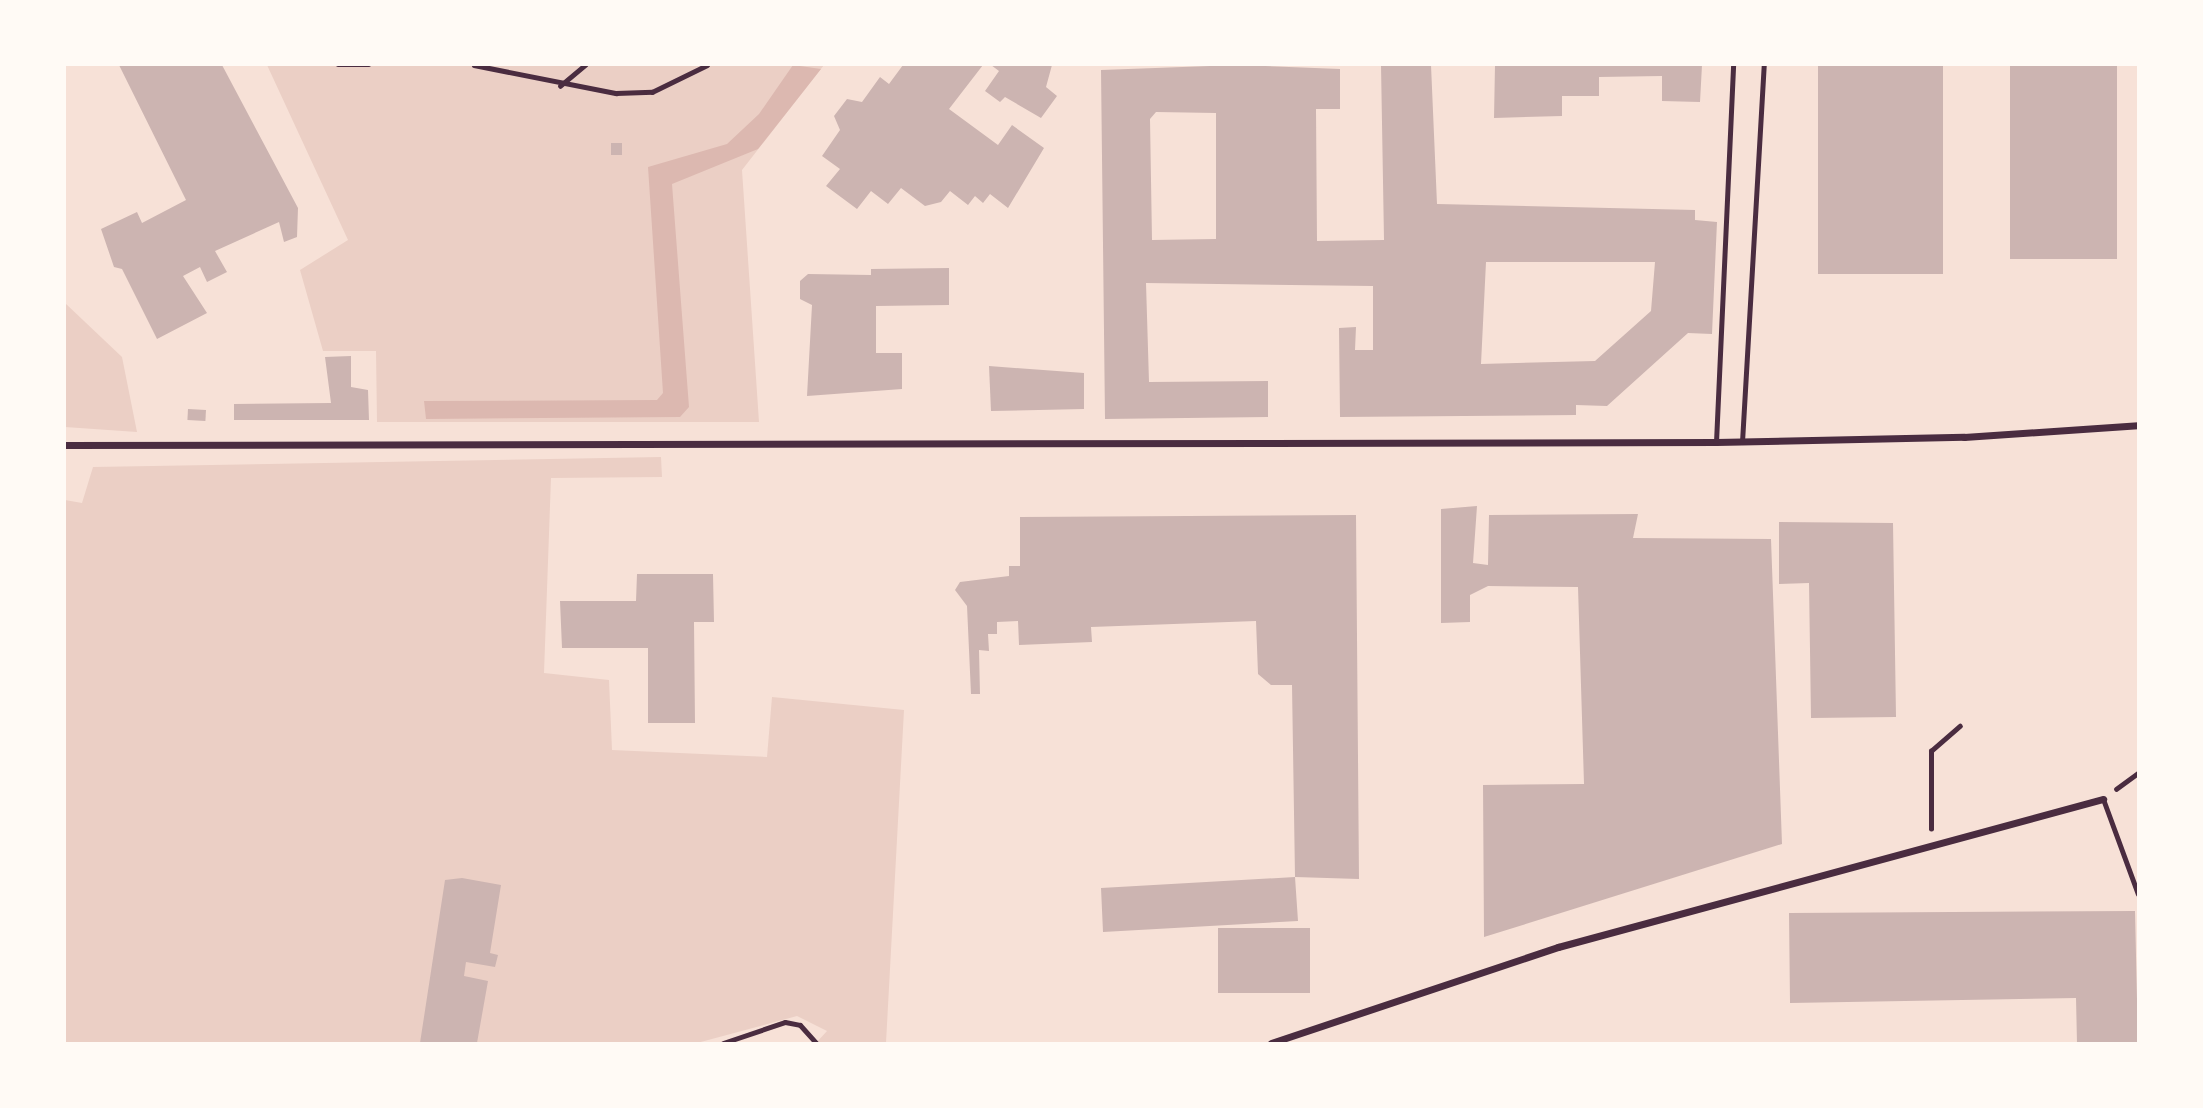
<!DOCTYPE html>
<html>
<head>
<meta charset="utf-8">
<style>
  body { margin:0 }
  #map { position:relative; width:2203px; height:1108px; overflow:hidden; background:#f7e1d7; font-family:Arial,sans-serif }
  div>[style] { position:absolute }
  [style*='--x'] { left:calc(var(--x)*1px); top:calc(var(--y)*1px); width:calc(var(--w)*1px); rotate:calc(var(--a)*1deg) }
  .green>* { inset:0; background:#ebcfc5 }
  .water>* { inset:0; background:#dcb8b0 }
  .building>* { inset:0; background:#ccb4b1; transform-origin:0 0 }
  .path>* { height:4.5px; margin:-2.25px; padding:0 2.25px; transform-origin:2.25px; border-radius:2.25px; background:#4a2c40 }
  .service>* { height:5px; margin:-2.5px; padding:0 2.5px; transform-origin:2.5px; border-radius:2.5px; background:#4a2c40 }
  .minor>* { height:7px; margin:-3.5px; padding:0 3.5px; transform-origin:3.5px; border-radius:3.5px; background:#4a2c40 }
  span { translate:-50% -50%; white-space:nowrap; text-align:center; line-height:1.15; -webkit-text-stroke:6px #fffaf5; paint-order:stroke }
  .frame { position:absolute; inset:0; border:66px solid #fffaf5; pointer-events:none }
</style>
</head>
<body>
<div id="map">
  <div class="green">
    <div style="clip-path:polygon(267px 65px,824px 65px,742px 170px,759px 422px,377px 422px,376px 351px,323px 351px,300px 270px,348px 240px)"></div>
    <div style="clip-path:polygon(65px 303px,122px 357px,137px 432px,65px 427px)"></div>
    <div style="clip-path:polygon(661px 457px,662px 477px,551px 478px,544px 673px,609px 680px,612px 750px,767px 757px,772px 697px,904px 710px,886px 1043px,816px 1043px,827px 1031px,797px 1016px,697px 1043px,65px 1043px,65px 500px,82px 503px,93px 467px)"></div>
  </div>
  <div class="water">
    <div style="clip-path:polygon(793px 65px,821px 69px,758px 149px,672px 184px,689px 407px,680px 417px,426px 419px,424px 401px,657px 400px,663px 393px,648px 167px,727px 144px,759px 114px)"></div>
  </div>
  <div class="building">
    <div style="clip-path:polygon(119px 65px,222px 65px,298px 208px,297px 237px,284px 242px,279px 222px,215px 251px,227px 272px,207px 282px,200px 267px,183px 276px,207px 313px,157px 339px,122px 269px,114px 267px,101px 229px,137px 212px,142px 223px,186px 200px)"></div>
    <div style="clip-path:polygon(903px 65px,983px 65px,949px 109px,998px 145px,1012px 125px,1044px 148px,1008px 208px,990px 194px,983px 203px,975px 196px,968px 205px,950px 191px,941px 202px,925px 206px,901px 188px,888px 204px,871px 191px,857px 209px,826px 186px,840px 169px,822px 156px,840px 130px,834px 116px,847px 99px,862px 102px,880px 77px,889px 84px)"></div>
    <div style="clip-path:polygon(991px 65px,1052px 65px,1046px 87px,1057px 96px,1041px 118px,1005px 97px,1000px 102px,985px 91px,999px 71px)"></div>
    <div style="clip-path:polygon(evenodd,1237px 65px,1340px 69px,1340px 109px,1316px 109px,1317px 241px,1384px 240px,1381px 65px,1431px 65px,1437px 204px,1695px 210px,1695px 220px,1717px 222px,1712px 334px,1688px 333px,1607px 406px,1576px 405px,1576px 415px,1340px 417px,1339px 328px,1356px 327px,1355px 350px,1373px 350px,1373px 286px,1146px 283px,1149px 382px,1268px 381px,1268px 417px,1105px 419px,1101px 70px,1237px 65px,1156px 112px,1216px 113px,1216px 239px,1152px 240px,1150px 119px,1156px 112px,1237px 65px,1486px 262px,1655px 262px,1651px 311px,1595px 361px,1481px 364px,1486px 262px)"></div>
    <div style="clip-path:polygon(1495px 65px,1702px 65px,1700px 102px,1662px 101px,1662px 76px,1599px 77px,1599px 96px,1562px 96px,1562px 116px,1494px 118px)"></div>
    <div style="left:1818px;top:65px;width:125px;height:209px"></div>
    <div style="left:2010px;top:65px;width:107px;height:194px"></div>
    <div style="left:611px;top:143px;width:11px;height:12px"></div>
    <div style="clip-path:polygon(949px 268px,949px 305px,876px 306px,876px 353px,902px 353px,902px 389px,807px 396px,812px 305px,800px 299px,800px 281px,808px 274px,871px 275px,871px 269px)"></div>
    <div style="clip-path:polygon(351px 356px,351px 387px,368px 390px,369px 420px,234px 420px,234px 404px,331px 403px,325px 357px)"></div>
    <div style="clip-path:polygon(989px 366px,1084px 373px,1084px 409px,991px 411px)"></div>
    <div style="left:188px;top:409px;width:18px;height:11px;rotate:3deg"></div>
    <div style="clip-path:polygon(1477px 506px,1473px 563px,1488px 565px,1489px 515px,1638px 514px,1633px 538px,1771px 539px,1782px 844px,1484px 937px,1483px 785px,1584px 784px,1578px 587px,1488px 586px,1470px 595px,1470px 622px,1441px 623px,1441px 509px)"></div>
    <div style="clip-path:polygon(1356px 515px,1359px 879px,1295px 877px,1298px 921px,1103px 932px,1101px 888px,1295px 877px,1292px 685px,1271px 685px,1258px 674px,1256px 621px,1091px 627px,1092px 642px,1019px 645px,1018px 621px,997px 622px,997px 634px,988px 634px,989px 651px,979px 650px,980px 694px,971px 694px,967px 606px,955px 590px,960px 582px,1009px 576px,1009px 566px,1020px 566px,1020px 517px)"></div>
    <div style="clip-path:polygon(1779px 522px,1893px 523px,1896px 717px,1811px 718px,1809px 583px,1779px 584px)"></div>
    <div style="clip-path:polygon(637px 574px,713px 574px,714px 622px,694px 622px,695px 723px,648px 723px,648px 648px,562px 648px,560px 601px,636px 601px)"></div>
    <div style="clip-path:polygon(462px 878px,501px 885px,490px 953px,498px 955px,495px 967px,466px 962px,464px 976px,488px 981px,477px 1043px,420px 1043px,445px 880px)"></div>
    <div style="clip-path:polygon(2135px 911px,2138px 1043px,2077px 1043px,2076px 998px,1790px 1003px,1789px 913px)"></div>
    <div style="left:1218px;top:928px;width:92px;height:65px"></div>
  </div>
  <div class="path">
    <div style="--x:338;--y:65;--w:31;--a:0"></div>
    <div style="--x:474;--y:65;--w:145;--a:11.2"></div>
    <div style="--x:616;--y:93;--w:36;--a:-2"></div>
    <div style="--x:652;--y:92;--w:61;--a:-26.1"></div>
    <div style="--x:560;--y:86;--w:33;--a:-40"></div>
    <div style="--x:2116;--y:789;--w:27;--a:-36"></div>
    <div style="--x:1931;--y:829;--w:78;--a:-90"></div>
    <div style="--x:1931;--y:751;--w:38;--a:-41"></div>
  </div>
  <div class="service">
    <div style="--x:1716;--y:442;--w:377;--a:-87.4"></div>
    <div style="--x:1742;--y:442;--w:378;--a:-86.7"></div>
    <div style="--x:2103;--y:799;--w:101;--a:69.8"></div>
    <div style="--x:723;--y:1043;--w:65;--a:-18.7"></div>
    <div style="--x:785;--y:1022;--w:15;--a:11"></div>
    <div style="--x:800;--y:1025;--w:24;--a:48"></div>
  </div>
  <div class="minor">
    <div style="--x:65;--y:445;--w:1651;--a:-0.1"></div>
    <div style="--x:1716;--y:442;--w:248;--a:-1.2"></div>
    <div style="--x:1964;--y:437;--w:174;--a:-3.9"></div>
    <div style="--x:1271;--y:1043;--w:303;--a:-18.5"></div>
    <div style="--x:1558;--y:947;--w:565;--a:-15.19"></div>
  </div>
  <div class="frame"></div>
</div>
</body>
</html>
